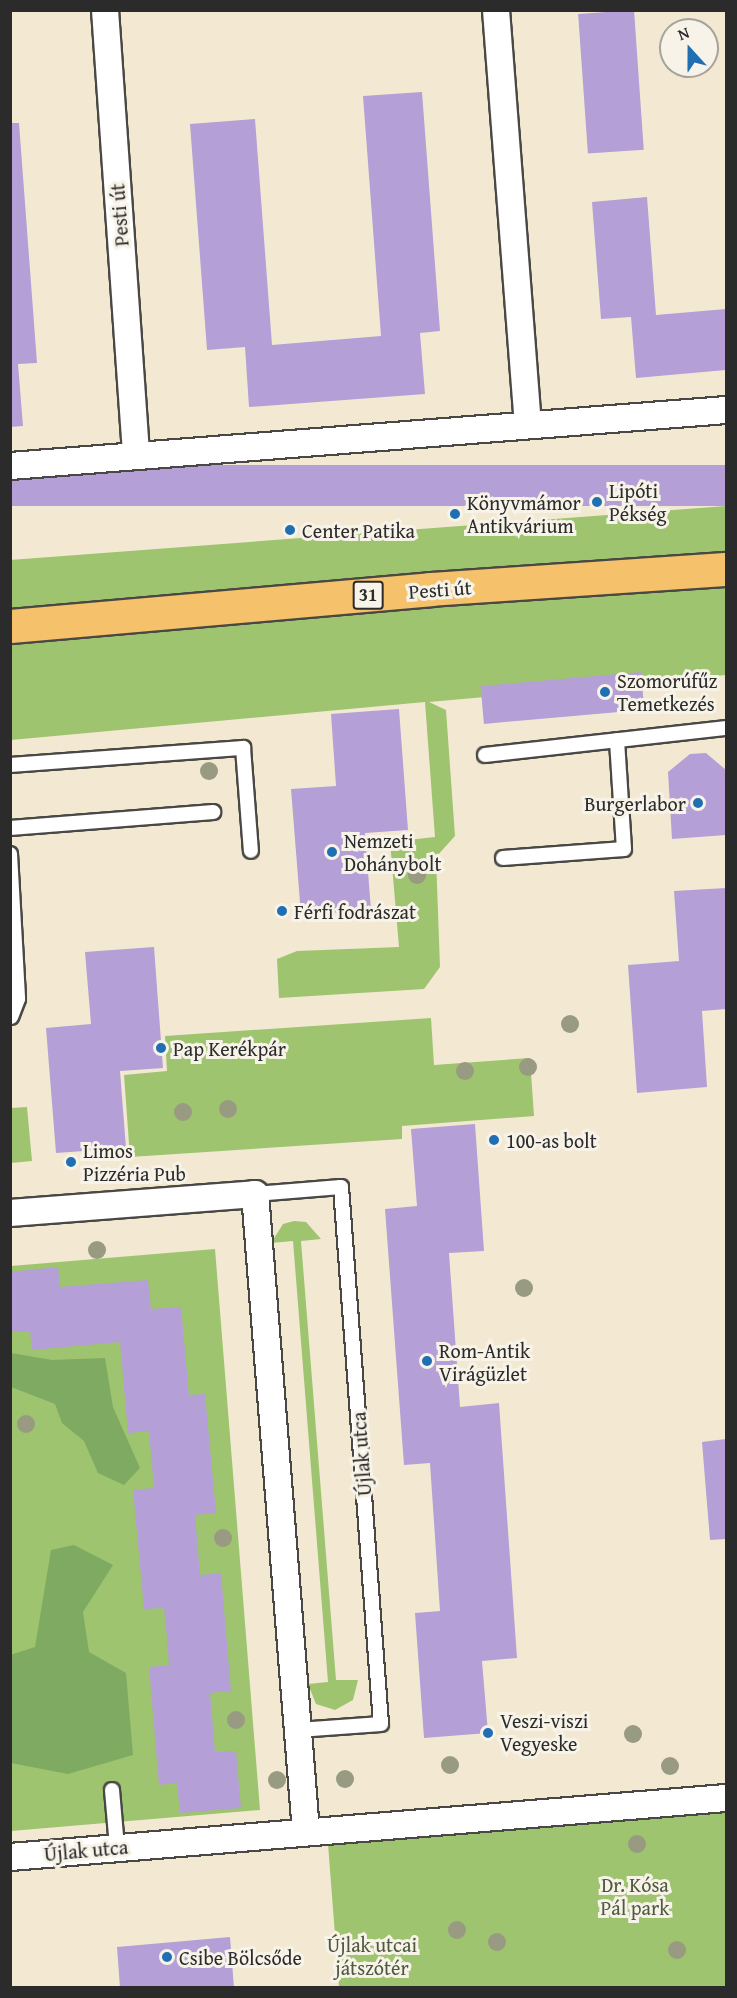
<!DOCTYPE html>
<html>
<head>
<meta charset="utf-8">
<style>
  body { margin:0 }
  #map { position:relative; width:737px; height:1998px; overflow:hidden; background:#f3e9d3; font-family:"Gentium Book Plus",serif }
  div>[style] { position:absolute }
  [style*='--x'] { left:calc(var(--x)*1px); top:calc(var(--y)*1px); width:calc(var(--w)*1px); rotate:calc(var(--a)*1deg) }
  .green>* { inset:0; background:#9ec46f }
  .forest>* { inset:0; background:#7eaa62 }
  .building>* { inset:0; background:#b49fd6; transform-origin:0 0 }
  .roads { filter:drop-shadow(2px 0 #494844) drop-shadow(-2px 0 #494844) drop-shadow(0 2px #494844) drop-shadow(0 -2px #494844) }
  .service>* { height:14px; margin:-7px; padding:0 7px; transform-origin:7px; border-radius:7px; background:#fff }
  .minor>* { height:26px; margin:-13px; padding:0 13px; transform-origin:13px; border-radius:13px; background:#fff }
  .primary>* { height:33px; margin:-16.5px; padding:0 16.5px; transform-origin:16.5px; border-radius:16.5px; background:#f5c16b }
  .trees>* { width:18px; height:18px; margin:-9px; border-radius:50%; background:#989a82 }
  .dots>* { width:16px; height:16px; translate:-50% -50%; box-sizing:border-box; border:3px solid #f7f3e8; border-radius:50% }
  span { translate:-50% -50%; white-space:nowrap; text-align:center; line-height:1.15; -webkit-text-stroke:6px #f7f3e8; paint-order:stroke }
  .shield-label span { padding:2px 4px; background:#f7f3e8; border:2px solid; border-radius:4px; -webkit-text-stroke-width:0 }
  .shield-label { font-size:18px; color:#2b2b2b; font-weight:700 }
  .street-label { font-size:20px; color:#2b2b2b }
  .poi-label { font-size:20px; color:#2b2b2b }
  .left { translate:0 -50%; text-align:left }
  .right { translate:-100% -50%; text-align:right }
  .park-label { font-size:20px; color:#4e593f }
  .frame { position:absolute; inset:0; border:12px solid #2b2b2b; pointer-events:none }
  .north { position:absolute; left:659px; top:18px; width:60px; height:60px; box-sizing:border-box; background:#f7f3e8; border:2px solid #a5a39c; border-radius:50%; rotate:339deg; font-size:16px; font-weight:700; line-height:24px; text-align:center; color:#2b2b2b }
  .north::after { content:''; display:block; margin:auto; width:21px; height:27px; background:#1f6fb2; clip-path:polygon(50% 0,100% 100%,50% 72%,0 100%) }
</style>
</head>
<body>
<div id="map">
  <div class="green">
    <div style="clip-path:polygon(726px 506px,726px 675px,429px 702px,446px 710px,455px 836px,436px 857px,440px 967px,424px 989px,279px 998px,277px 959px,297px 951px,399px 947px,390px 842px,435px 837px,425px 702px,11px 740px,10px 560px)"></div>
    <div style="clip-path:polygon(431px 1018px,434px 1065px,530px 1058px,534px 1116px,402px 1126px,402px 1139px,130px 1157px,124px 1075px,167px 1071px,165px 1036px)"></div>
    <div style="clip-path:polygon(27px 1107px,32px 1161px,11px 1163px,11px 1108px)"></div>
    <div style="clip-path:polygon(294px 1221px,306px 1222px,321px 1239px,301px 1241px,336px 1680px,358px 1680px,353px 1700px,335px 1710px,316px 1704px,308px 1684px,328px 1682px,293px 1241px,271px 1243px,283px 1224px)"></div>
    <div style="clip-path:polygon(215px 1249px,260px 1810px,11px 1831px,11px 1266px)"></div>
    <div style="clip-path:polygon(726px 1798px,726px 1987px,339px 1987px,327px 1831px)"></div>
  </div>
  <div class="forest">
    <div style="clip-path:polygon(11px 1353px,52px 1360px,105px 1358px,113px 1407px,140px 1468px,124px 1485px,98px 1473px,84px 1441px,62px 1423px,55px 1404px,11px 1387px)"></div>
    <div style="clip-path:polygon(74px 1545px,113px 1565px,83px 1612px,89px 1652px,126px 1673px,133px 1755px,68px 1774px,11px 1763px,10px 1655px,35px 1647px,51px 1550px)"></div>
  </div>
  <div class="building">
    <div style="left:634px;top:10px;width:140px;height:56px;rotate:86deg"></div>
    <div style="clip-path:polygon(422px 92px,440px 331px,420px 333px,425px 394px,249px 407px,245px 347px,207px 350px,190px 124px,255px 119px,272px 345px,381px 336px,363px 96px)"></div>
    <div style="clip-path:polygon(10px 123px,19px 123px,37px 363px,18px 364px,23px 426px,10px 427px)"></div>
    <div style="clip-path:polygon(647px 197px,656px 315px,726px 309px,726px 370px,636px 378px,631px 317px,601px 319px,592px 202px)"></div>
    <div style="left:726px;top:465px;width:41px;height:718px;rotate:90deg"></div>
    <div style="left:641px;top:672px;width:38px;height:161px;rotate:85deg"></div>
    <div style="clip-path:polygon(399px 709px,408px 830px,365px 833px,371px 910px,301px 915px,291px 789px,336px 786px,331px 714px)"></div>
    <div style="clip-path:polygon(706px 753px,726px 770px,726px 835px,672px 839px,668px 772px,690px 754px)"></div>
    <div style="clip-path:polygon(726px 888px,726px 1009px,702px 1011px,707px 1087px,637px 1093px,628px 965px,679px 961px,674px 891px)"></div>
    <div style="clip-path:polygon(154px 947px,163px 1068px,120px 1071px,126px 1148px,56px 1153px,46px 1028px,91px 1024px,85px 952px)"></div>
    <div style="clip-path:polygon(475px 1124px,484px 1251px,449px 1253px,460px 1407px,499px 1403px,517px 1658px,482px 1661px,488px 1733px,424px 1738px,415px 1613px,440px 1611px,430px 1463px,404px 1465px,385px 1209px,417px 1206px,411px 1129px)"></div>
    <div style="clip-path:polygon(58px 1267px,60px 1287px,148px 1280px,151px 1309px,181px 1307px,189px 1395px,205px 1394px,216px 1513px,195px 1515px,200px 1575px,221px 1573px,231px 1691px,210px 1693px,215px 1752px,236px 1751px,241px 1808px,180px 1813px,177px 1783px,159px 1785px,149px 1667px,169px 1665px,167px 1638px,164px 1608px,144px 1609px,133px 1490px,154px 1488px,149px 1431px,128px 1433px,120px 1342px,32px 1350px,30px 1331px,10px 1332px,10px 1272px)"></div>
    <div style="clip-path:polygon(726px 1439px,726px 1539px,710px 1540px,702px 1442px)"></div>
    <div style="clip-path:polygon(230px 1937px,234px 1988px,120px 1988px,117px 1947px)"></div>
  </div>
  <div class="roads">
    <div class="service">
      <div style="--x:485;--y:755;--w:243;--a:-6.4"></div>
      <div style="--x:10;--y:765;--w:234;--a:-4.2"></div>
      <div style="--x:243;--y:748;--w:103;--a:85.6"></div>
      <div style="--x:10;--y:828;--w:204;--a:-4.5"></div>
      <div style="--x:10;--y:854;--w:145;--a:86.8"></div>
      <div style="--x:18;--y:999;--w:19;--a:111"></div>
      <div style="--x:503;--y:858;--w:121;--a:-4.3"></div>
      <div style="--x:624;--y:849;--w:109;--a:-93.7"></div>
      <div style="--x:255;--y:1194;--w:86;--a:-4.7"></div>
      <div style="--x:341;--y:1187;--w:538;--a:85.74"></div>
      <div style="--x:381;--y:1724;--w:83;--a:175.9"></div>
      <div style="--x:112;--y:1790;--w:57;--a:85"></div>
    </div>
    <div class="minor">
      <div style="--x:105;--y:10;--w:447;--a:86"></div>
      <div style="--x:496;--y:10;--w:416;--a:85.6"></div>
      <div style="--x:10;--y:466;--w:718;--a:-4.47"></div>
      <div style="--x:10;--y:1213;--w:246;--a:-4.4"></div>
      <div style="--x:255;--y:1194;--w:640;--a:85.43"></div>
      <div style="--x:10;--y:1857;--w:718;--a:-4.71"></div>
    </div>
    <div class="primary">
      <div style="--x:10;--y:626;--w:422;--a:-5"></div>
      <div style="--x:430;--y:589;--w:297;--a:-3.9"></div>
    </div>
  </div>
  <div class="trees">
    <div style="left:209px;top:771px"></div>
    <div style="left:417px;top:875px"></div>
    <div style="left:570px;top:1024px"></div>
    <div style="left:528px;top:1067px"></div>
    <div style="left:465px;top:1071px"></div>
    <div style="left:228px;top:1109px"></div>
    <div style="left:183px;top:1112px"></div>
    <div style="left:97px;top:1250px"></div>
    <div style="left:524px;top:1288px"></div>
    <div style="left:26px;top:1424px"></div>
    <div style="left:223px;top:1538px"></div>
    <div style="left:236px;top:1720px"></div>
    <div style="left:633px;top:1734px"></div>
    <div style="left:450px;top:1765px"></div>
    <div style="left:670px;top:1766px"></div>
    <div style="left:345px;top:1779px"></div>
    <div style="left:277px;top:1780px"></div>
    <div style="left:637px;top:1844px"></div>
    <div style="left:457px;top:1930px"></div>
    <div style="left:497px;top:1942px"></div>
    <div style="left:677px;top:1950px"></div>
  </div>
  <div class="dots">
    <div style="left:597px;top:502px;background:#1f6fb2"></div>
    <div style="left:455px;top:514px;background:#1f6fb2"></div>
    <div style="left:290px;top:530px;background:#1f6fb2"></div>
    <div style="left:605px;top:692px;background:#1f6fb2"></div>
    <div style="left:698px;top:803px;background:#1f6fb2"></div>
    <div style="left:332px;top:852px;background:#1f6fb2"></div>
    <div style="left:282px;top:911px;background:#1f6fb2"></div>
    <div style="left:161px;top:1048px;background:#1f6fb2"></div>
    <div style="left:494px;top:1140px;background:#1f6fb2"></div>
    <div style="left:71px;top:1162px;background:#1f6fb2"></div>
    <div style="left:427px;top:1361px;background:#1f6fb2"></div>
    <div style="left:488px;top:1733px;background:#1f6fb2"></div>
    <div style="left:167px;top:1957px;background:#1f6fb2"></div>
  </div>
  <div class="shield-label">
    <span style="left:368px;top:595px">31</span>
  </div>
  <div class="street-label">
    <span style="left:119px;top:215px;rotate:-94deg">Pesti út</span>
    <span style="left:440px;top:589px;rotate:-4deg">Pesti út</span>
    <span style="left:361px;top:1454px;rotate:-94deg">Újlak utca</span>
    <span style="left:86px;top:1850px;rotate:-5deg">Újlak utca</span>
  </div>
  <div class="poi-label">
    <span class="left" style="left:609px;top:502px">Lipóti<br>Pékség</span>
    <span class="left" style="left:467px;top:514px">Könyvmámor<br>Antikvárium</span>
    <span class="left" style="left:302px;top:530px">Center Patika</span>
    <span class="left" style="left:617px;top:692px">Szomorúfűz<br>Temetkezés</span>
    <span class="right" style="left:686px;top:803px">Burgerlabor</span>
    <span class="left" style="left:344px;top:852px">Nemzeti<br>Dohánybolt</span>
    <span class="left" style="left:294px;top:911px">Férfi fodrászat</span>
    <span class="left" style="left:173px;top:1048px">Pap Kerékpár</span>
    <span class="left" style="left:506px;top:1140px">100-as bolt</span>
    <span class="left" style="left:83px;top:1162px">Limos<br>Pizzéria Pub</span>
    <span class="left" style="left:439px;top:1362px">Rom-Antik<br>Virágüzlet</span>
    <span class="left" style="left:500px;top:1732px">Veszi-viszi<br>Vegyeske</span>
    <span class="left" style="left:179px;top:1957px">Csibe Bölcsőde</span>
  </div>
  <div class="park-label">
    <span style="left:635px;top:1896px">Dr. Kósa<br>Pál park</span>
    <span style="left:372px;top:1956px">Újlak utcai<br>játszótér</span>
  </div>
  <div class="frame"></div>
  <div class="north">N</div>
</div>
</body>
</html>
